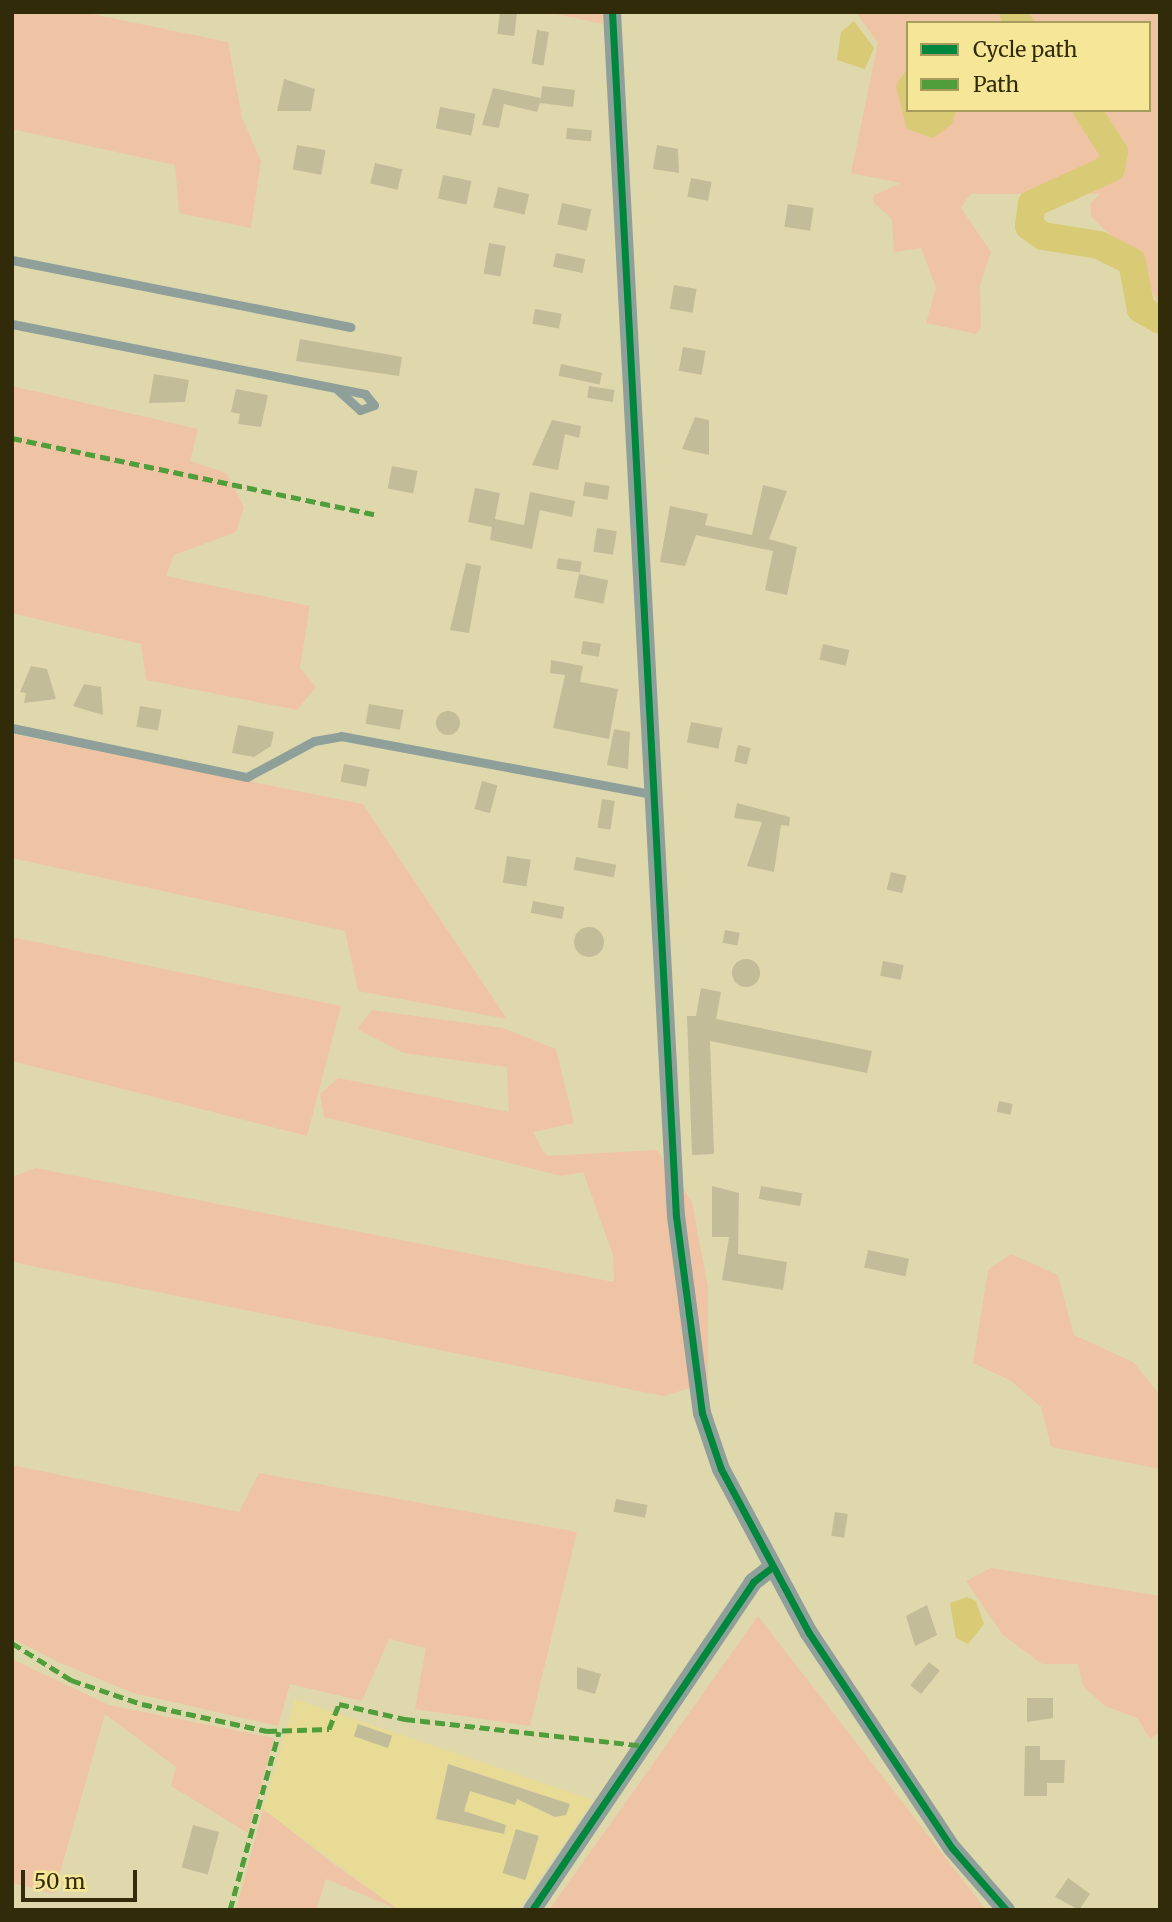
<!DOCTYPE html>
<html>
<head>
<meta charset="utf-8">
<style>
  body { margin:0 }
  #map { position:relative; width:1172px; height:1922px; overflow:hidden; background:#dfd8ad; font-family:Merriweather,serif }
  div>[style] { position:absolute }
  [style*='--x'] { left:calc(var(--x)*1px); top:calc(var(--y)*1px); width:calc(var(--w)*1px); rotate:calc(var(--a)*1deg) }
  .built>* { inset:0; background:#e7db96 }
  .green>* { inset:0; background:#efc4a4 }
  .water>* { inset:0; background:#d9ca76 }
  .river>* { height:28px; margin:-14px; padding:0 14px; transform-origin:14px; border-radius:14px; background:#d9ca76 }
  .building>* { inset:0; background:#c2bc99; transform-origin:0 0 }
  .round { border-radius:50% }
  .service>* { height:9px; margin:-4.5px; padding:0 4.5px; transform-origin:4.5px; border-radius:4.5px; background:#8ea099 }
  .minor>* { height:18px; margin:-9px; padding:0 9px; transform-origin:9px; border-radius:9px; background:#8ea099 }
  .quiet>* { height:5px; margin-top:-2.5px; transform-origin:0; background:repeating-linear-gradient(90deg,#509d3b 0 10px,transparent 0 15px) }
  .cycleway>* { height:7px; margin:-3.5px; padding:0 3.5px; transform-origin:3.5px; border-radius:3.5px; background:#00873e }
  span { translate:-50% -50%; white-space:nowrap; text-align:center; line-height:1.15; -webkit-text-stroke:5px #f5e797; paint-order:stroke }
  .frame { position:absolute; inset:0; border:14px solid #312b09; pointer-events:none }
  .legend { position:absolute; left:906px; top:21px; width:245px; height:91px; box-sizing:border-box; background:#f5e797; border:2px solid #a79c5e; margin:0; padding:9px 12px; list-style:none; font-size:21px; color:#312b09 }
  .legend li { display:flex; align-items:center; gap:14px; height:35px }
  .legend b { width:35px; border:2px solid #a79c5e }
  .scale { position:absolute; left:21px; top:1870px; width:116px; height:32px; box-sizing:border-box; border:4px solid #312b09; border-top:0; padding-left:9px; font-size:21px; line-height:24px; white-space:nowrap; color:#312b09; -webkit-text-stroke:5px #f5e797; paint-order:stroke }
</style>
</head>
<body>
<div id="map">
  <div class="built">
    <div style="clip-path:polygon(295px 1699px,593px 1800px,518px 1910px,399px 1910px,263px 1809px)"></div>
  </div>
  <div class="green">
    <div style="clip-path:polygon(12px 12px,82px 12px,228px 42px,242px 118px,261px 161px,251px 228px,179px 213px,175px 165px,12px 129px)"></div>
    <div style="clip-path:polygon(546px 12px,602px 12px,603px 24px)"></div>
    <div style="clip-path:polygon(evenodd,856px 12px,1160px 12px,1160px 306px,1131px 253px,1091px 217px,1090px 205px,1099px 194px,970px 194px,961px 208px,991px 252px,980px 285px,981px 328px,976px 334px,926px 323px,936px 288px,921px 248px,894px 252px,892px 219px,873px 202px,874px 195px,901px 183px,851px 173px,878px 43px,856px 12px,908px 23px,1149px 23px,1149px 110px,908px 110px,908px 23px)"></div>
    <div style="clip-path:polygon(12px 386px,198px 429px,190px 461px,226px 473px,244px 507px,236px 532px,174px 555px,166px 576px,310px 606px,300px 668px,316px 687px,297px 710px,146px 680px,141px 644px,12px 613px)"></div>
    <div style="clip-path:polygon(12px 734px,363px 804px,507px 1019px,358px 991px,345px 931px,12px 858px)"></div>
    <div style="clip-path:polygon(12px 937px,341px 1006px,307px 1136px,12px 1061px)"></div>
    <div style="clip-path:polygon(372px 1010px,503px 1028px,556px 1049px,574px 1123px,533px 1132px,546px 1156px,657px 1150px,692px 1202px,708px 1288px,708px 1383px,663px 1396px,12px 1262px,12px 1177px,36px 1168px,614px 1282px,613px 1255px,583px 1172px,562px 1176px,324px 1117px,320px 1094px,338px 1078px,509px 1112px,507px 1067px,404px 1053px,357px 1029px)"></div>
    <div style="clip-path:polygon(1011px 1254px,1058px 1275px,1074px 1335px,1133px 1362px,1160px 1395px,1160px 1469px,1051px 1447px,1041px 1407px,1011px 1381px,973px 1363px,988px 1270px)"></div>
    <div style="clip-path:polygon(12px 1465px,239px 1512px,259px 1473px,577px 1532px,530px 1726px,415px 1709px,426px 1648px,389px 1639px,362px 1701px,290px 1684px,278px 1726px,133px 1693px,58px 1662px,12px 1638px)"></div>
    <div style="clip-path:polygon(991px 1568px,1160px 1596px,1160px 1732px,1150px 1739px,1137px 1718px,1105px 1706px,1083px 1686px,1078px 1664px,1042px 1664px,1003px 1635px,966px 1581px)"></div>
    <div style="clip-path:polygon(758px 1616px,986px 1910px,549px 1910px)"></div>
    <div style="clip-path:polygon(12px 1659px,109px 1705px,274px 1738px,248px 1833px,171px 1786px,176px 1767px,105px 1714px,54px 1894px,12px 1883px)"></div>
    <div style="clip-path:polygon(263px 1809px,335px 1865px,399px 1910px,326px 1879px,316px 1910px,236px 1910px)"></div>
  </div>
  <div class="water">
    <div style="clip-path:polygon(854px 21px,874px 48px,865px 69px,837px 60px,841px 32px)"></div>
    <div style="clip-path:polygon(908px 67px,908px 110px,956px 110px,952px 124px,933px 138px,907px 129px,896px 86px)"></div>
    <div style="clip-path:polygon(967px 1597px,976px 1601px,984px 1624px,968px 1644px,956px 1638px,950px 1603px)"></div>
  </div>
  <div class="river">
    <div style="--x:1013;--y:12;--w:13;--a:61"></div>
    <div style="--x:1087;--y:110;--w:50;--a:57.3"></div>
    <div style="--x:1114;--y:152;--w:16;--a:101"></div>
    <div style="--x:1111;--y:168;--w:87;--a:155.5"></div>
    <div style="--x:1032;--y:204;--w:22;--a:98"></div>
    <div style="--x:1029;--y:226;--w:17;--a:36"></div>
    <div style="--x:1043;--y:236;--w:57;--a:9.1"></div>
    <div style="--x:1099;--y:245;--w:37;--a:27"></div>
    <div style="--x:1132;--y:262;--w:48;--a:79.2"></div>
    <div style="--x:1141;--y:309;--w:22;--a:30"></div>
  </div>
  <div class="building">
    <div style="left:500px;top:12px;width:17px;height:22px;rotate:7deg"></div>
    <div style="left:537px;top:30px;width:12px;height:34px;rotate:9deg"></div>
    <div style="clip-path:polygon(284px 79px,315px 89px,311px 111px,277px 111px)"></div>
    <div style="clip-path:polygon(542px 86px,575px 90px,573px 107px,540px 103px,537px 112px,504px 104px,499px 128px,482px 125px,493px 88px,541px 98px)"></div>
    <div style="left:440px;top:107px;width:36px;height:22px;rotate:11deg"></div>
    <div style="left:567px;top:128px;width:25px;height:11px;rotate:5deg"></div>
    <div style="left:297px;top:145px;width:29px;height:25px;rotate:10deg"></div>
    <div style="clip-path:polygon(657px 145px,678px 149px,679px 173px,653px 169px)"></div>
    <div style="left:375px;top:163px;width:28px;height:21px;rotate:13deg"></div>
    <div style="left:443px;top:175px;width:29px;height:24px;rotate:12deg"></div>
    <div style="left:691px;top:178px;width:21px;height:19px;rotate:11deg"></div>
    <div style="left:498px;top:187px;width:32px;height:21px;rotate:13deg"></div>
    <div style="left:562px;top:203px;width:30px;height:22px;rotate:12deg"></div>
    <div style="left:788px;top:204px;width:26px;height:23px;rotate:9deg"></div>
    <div style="left:489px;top:243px;width:17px;height:31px;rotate:10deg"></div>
    <div style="left:556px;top:253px;width:30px;height:14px;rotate:12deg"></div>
    <div style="left:674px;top:285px;width:23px;height:24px;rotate:10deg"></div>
    <div style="left:535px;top:309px;width:27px;height:15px;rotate:10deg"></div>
    <div style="clip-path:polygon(300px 339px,402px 357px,399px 376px,296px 361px)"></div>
    <div style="left:683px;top:347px;width:23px;height:24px;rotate:10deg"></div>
    <div style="left:561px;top:364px;width:42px;height:12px;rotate:12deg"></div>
    <div style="clip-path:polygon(154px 374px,189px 380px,185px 402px,149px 403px)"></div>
    <div style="left:589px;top:386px;width:26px;height:12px;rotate:9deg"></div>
    <div style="clip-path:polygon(236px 389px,268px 395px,261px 427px,238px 424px,240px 414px,231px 412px)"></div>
    <div style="clip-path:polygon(695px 417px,709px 420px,709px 455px,682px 449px)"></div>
    <div style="clip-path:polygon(552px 420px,581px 426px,579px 438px,565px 434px,558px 470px,532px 465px)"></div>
    <div style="left:392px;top:466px;width:26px;height:23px;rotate:11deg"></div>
    <div style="left:585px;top:482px;width:25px;height:14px;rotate:9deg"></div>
    <div style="clip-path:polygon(763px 485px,787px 491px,769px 539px,797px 547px,787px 595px,765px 590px,773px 551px,696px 535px,685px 566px,660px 562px,670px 506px,708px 514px,705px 525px,752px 535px)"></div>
    <div style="clip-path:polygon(475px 488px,500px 493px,495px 519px,524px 525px,530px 492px,575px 501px,572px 517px,540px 510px,532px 549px,490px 540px,492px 527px,468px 522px)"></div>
    <div style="left:597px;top:528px;width:20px;height:24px;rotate:9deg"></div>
    <div style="left:558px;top:558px;width:24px;height:11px;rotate:9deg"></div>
    <div style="clip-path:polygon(466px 563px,481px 566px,469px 633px,450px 630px)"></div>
    <div style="left:579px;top:574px;width:30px;height:24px;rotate:12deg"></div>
    <div style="left:583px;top:641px;width:18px;height:13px;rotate:9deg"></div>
    <div style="left:823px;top:644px;width:27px;height:16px;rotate:13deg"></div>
    <div style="clip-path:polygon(551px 660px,583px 666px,580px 682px,618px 689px,609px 739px,553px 728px,565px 675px,550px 673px)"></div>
    <div style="clip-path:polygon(31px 666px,47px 669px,56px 699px,24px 703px,26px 693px,20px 692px)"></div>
    <div style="clip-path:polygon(84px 684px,101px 687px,103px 715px,73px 706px)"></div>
    <div style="left:369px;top:704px;width:35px;height:20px;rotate:10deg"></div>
    <div style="left:140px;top:706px;width:22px;height:21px;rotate:10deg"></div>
    <div class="round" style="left:436px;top:711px;width:24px;height:24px"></div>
    <div style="left:691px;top:722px;width:32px;height:21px;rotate:11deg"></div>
    <div style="clip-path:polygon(238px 725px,274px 732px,271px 746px,254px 757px,232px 753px)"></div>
    <div style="clip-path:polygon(614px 729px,630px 732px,628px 769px,607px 765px)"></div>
    <div style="left:738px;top:745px;width:13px;height:17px;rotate:13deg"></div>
    <div style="left:344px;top:764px;width:26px;height:18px;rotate:11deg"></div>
    <div style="left:482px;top:781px;width:16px;height:29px;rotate:15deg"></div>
    <div style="left:602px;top:799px;width:13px;height:29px;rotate:9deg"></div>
    <div style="clip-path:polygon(737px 803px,790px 817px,789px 826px,781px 825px,774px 872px,747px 866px,762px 822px,734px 818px)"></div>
    <div style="left:507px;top:856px;width:24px;height:27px;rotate:9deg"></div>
    <div style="left:576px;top:857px;width:41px;height:13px;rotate:11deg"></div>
    <div style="left:891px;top:872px;width:16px;height:18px;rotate:14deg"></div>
    <div style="left:533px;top:901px;width:32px;height:12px;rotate:11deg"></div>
    <div class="round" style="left:574px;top:927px;width:30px;height:30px"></div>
    <div style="left:725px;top:930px;width:15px;height:13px;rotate:11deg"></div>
    <div class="round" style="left:732px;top:959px;width:28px;height:28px"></div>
    <div style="left:883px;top:961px;width:21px;height:15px;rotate:11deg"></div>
    <div style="clip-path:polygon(701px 988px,721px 992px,716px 1019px,872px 1051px,867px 1073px,710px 1041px,714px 1154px,692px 1155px,687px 1016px,696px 1016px)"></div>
    <div style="left:999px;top:1101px;width:14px;height:11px;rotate:12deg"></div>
    <div style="clip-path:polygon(712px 1186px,739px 1193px,738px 1254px,787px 1262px,783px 1290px,722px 1280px,729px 1237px,712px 1237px)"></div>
    <div style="left:761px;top:1186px;width:42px;height:13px;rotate:10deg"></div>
    <div style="left:868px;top:1250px;width:42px;height:18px;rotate:12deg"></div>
    <div style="left:616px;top:1499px;width:32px;height:13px;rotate:11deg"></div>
    <div style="left:835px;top:1512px;width:13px;height:24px;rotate:9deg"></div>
    <div style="clip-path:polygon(927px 1605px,937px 1635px,915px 1646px,906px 1616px)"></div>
    <div style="left:929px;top:1662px;width:14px;height:30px;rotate:39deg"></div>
    <div style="clip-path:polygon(577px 1667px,601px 1674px,595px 1694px,577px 1689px)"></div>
    <div style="clip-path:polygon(1027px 1698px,1053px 1698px,1053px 1718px,1027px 1722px)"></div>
    <div style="left:358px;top:1724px;width:36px;height:13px;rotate:19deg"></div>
    <div style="clip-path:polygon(1025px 1746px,1040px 1746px,1040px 1760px,1065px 1760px,1064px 1783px,1047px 1783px,1047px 1796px,1024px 1796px)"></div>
    <div style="clip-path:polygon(448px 1764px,570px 1804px,566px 1815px,555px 1817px,517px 1799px,515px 1805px,470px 1791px,464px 1811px,506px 1825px,504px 1834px,436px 1819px)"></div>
    <div style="left:193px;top:1825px;width:27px;height:44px;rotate:15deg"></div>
    <div style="left:516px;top:1829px;width:24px;height:46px;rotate:17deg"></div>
    <div style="clip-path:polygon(1068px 1878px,1090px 1894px,1079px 1910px,1055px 1897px)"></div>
  </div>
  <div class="service">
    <div style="--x:12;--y:260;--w:345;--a:11.2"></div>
    <div style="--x:12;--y:324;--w:360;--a:11.2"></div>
    <div style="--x:365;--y:394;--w:14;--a:51"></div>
    <div style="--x:374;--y:405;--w:15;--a:160"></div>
    <div style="--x:360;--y:410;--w:30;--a:-138"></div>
    <div style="--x:12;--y:728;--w:240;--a:11.8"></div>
    <div style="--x:247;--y:777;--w:76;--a:-28.2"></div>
    <div style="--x:314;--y:741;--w:27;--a:-10"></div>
    <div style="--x:341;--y:736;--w:315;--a:10.6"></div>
  </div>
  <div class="minor">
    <div style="--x:612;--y:12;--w:1206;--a:86.96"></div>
    <div style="--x:676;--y:1216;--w:199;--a:82.5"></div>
    <div style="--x:702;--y:1413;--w:59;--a:71.3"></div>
    <div style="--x:721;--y:1469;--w:186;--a:61.8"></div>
    <div style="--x:809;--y:1633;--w:258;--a:56.4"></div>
    <div style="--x:952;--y:1848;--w:82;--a:48.9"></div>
    <div style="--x:532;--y:1910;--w:396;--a:-56"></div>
    <div style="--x:753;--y:1582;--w:23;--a:-38"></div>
  </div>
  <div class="quiet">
    <div style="--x:12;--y:438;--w:370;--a:11.9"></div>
    <div style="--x:12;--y:1643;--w:70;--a:32.1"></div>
    <div style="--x:71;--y:1680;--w:75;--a:18.7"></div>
    <div style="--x:142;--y:1704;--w:128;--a:12.2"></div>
    <div style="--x:267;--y:1731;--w:62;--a:-1.8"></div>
    <div style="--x:329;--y:1729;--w:27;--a:-68"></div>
    <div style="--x:339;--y:1704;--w:68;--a:12.8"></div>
    <div style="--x:405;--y:1719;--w:241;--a:6.4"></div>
    <div style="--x:230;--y:1910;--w:185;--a:-74.6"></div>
  </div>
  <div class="cycleway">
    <div style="--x:612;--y:12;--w:1206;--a:86.96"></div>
    <div style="--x:676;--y:1216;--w:199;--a:82.5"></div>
    <div style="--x:702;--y:1413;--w:59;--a:71.3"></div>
    <div style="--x:721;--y:1469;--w:186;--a:61.8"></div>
    <div style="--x:809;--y:1633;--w:258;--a:56.4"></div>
    <div style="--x:952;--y:1848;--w:82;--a:48.9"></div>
    <div style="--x:532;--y:1910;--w:396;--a:-56"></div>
    <div style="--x:753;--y:1582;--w:23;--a:-38"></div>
  </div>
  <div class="frame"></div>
  <ul class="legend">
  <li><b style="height:9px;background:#00873e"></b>Cycle path</li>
  <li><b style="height:9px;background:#509d3b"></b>Path</li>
  </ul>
  <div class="scale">50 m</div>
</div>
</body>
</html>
